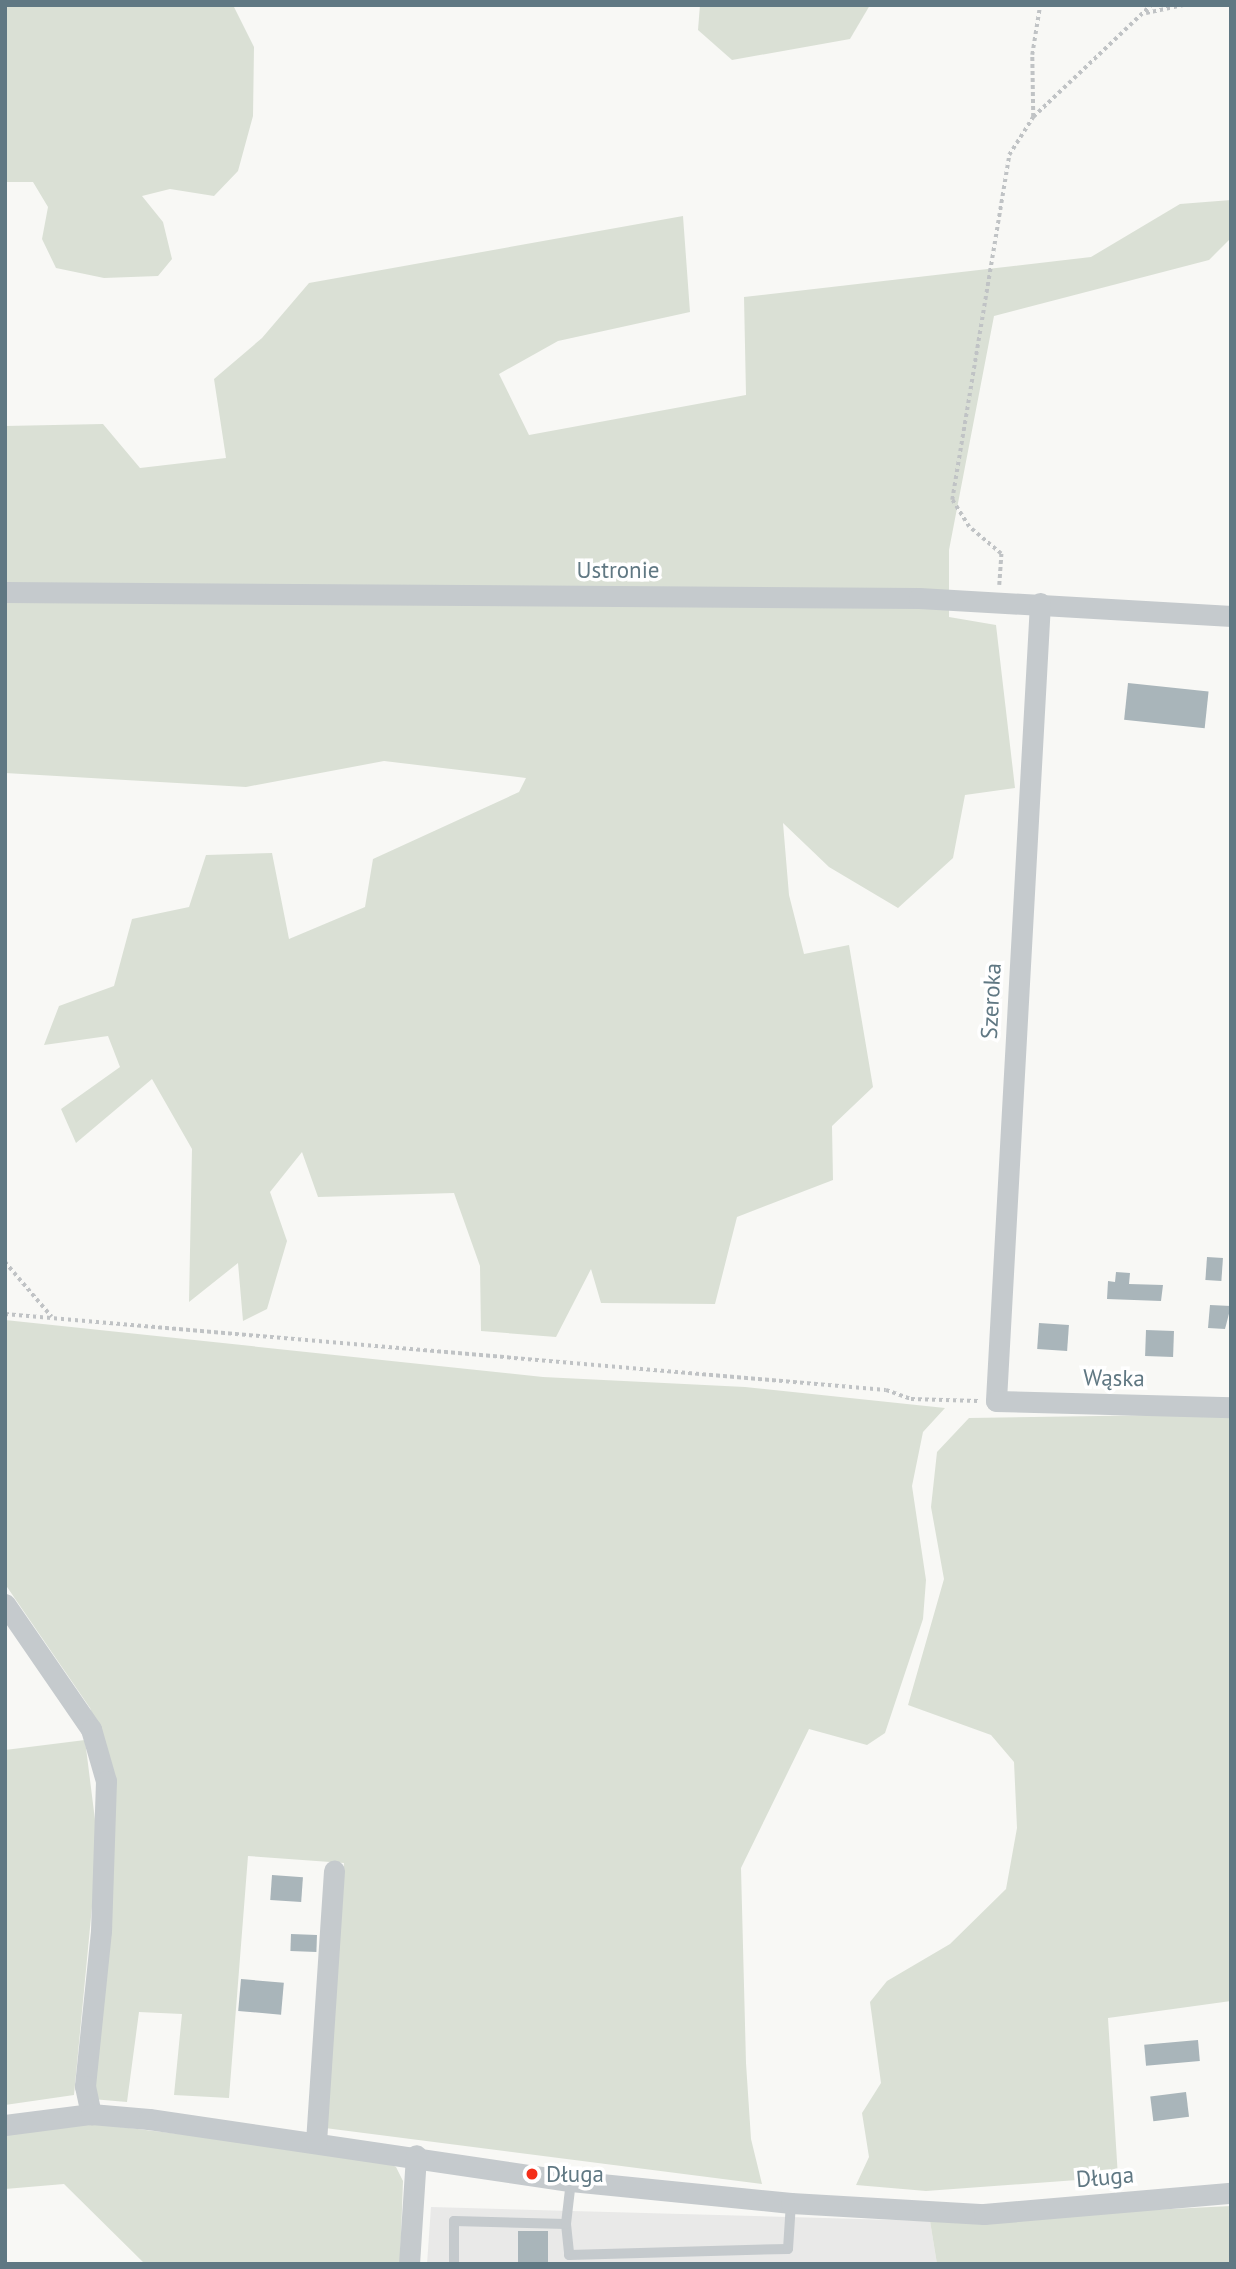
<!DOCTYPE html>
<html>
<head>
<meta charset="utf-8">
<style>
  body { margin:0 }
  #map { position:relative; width:1236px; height:2269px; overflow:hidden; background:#f8f8f5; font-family:"PT Sans",sans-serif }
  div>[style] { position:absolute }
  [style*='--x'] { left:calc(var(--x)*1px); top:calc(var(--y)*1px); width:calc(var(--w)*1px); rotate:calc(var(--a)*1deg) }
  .built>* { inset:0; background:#e9e9e8 }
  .green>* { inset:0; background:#dae0d5 }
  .building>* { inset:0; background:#a9b5ba; transform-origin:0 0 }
  .path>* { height:3.5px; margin-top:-1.75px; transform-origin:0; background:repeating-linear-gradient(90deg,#c0c3c5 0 3.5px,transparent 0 7px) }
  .service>* { height:10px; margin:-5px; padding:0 5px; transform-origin:5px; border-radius:5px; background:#c5cacd }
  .minor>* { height:21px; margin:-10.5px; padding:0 10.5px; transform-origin:10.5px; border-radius:10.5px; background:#c5cacd }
  .dots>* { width:19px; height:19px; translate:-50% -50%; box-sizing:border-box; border:4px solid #fff; border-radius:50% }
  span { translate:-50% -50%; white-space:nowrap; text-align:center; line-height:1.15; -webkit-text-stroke:7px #fff; paint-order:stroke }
  .street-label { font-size:23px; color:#607883 }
  .poi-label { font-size:23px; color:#607883 }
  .left { translate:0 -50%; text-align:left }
  .frame { position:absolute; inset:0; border:7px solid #607883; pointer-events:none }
</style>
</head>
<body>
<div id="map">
  <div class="built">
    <div style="clip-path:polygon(431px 2207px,930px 2221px,937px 2264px,427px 2264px)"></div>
  </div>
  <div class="green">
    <div style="clip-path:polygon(5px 5px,233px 5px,254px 47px,253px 116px,238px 171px,214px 196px,170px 189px,142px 196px,163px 222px,172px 259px,158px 276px,104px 278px,56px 268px,42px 239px,48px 207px,33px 182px,5px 182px)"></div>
    <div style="clip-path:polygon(700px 5px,870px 5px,850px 39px,732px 60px,698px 30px)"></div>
    <div style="clip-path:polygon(1231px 200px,1231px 238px,1209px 260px,994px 316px,949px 550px,949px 617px,996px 625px,1015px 788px,965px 795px,953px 858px,898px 908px,829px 867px,783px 823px,789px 895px,804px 954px,849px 945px,873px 1087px,832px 1126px,833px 1180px,737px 1217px,715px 1304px,601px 1303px,591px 1269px,556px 1337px,481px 1331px,480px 1266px,454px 1193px,318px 1197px,302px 1152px,270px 1192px,287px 1241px,267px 1309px,243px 1321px,238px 1263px,189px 1302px,192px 1149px,152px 1079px,76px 1143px,61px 1109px,120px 1067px,108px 1036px,44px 1045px,59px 1006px,114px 986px,132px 919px,189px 907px,206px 855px,272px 853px,289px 939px,365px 907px,373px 859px,519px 792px,526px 778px,384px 761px,246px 787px,5px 773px,5px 426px,103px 424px,140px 468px,226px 458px,214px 379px,262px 338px,309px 283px,683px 216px,690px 312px,558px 341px,499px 374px,529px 435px,746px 395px,744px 297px,1091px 257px,1180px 204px)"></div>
    <div style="clip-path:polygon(5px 1320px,543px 1377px,745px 1387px,945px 1408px,923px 1432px,912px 1486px,926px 1580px,923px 1619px,885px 1733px,867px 1745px,809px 1729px,741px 1868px,746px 2063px,751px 2139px,762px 2184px,325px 2128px,344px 1863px,248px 1856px,229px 2098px,174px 2095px,182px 2014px,139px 2012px,127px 2102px,92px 2099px,109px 1759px,90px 1708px,5px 1584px)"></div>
    <div style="clip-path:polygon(1231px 1414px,1231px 2001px,1108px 2018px,1118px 2177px,926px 2191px,856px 2185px,869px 2157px,862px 2113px,881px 2083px,870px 2002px,887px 1981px,950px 1944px,1006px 1889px,1017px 1828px,1014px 1762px,991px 1735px,908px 1705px,944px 1579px,931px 1507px,937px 1452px,969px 1418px)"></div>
    <div style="clip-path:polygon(85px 1740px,98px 1844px,74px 2095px,5px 2105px,5px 1750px)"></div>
    <div style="clip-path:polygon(79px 2122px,379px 2158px,396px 2167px,403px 2181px,400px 2264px,145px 2264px,64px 2184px,5px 2189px,5px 2133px)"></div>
    <div style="clip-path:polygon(1231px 2206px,1231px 2264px,937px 2264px,930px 2221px)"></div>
  </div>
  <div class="building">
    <div style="left:1128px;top:683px;width:81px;height:37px;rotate:6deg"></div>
    <div style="left:1207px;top:1257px;width:16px;height:23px;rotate:4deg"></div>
    <div style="clip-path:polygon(1116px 1272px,1130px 1273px,1129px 1284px,1163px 1285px,1161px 1301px,1107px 1299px,1108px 1281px,1115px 1282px)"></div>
    <div style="clip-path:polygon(1210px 1305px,1231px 1306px,1225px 1329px,1208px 1328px)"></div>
    <div style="left:1039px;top:1323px;width:30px;height:26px;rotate:4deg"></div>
    <div style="left:1146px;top:1330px;width:28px;height:26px;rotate:2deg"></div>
    <div style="left:272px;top:1875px;width:31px;height:25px;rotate:4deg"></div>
    <div style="left:291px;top:1934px;width:26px;height:17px;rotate:2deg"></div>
    <div style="left:241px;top:1979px;width:43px;height:32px;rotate:5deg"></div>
    <div style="left:1198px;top:2040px;width:21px;height:54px;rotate:85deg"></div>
    <div style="left:1186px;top:2092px;width:25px;height:36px;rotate:83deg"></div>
    <div style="left:518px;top:2231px;width:30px;height:33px"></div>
  </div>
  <div class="path">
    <div style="--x:1146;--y:13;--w:38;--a:-12"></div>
    <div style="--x:1033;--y:117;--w:62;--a:-90.9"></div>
    <div style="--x:1032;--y:55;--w:51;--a:-80.9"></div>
    <div style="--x:999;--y:585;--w:31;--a:-86"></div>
    <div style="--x:1001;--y:554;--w:42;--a:-139.8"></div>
    <div style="--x:969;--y:527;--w:32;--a:-122"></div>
    <div style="--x:952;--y:500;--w:350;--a:-80.6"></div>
    <div style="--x:1009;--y:155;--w:45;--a:-57.7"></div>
    <div style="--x:1033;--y:117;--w:163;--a:-43.5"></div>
    <div style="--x:5;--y:1262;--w:72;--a:49.5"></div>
    <div style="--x:5;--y:1314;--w:884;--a:4.93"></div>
    <div style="--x:886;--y:1390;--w:27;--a:20"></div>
    <div style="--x:911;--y:1399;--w:67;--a:1.7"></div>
  </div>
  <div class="service">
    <div style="--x:566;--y:2224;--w:31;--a:84"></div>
    <div style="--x:569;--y:2255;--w:219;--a:-1.6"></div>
    <div style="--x:788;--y:2249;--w:46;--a:-86.3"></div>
    <div style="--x:454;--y:2264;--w:43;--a:-90"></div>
    <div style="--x:454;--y:2221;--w:112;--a:1.5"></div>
    <div style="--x:566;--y:2224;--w:43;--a:-83.4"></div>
  </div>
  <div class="minor">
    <div style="--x:5;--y:592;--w:914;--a:0.38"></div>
    <div style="--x:919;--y:598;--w:313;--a:3.3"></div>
    <div style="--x:1040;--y:603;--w:799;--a:93.16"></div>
    <div style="--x:996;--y:1401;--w:235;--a:1.5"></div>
    <div style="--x:5;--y:1604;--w:152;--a:55.5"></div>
    <div style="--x:91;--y:1729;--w:54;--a:73.9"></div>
    <div style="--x:106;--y:1781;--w:150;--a:91.9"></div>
    <div style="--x:101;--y:1931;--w:156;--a:95.9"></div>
    <div style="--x:85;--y:2086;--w:29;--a:78"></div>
    <div style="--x:5;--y:2125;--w:87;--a:-7.3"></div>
    <div style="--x:91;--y:2114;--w:58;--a:4.9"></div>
    <div style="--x:149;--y:2119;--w:427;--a:8.4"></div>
    <div style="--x:571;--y:2181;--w:221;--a:5.7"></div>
    <div style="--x:791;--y:2203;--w:193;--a:3.3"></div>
    <div style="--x:984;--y:2214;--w:248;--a:-4.9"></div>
    <div style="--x:316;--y:2142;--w:272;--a:-86.2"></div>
    <div style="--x:409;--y:2264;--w:109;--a:-86.3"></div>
  </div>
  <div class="dots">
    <div style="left:532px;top:2174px;background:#f42e19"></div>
  </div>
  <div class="street-label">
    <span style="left:618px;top:570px">Ustronie</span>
    <span style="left:991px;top:1001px;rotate:-87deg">Szeroka</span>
    <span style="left:1114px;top:1378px;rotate:1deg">Wąska</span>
    <span style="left:1105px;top:2177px;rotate:-5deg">Długa</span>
  </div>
  <div class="poi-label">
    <span class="left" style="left:546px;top:2174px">Długa</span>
  </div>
  <div class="frame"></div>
</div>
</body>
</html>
